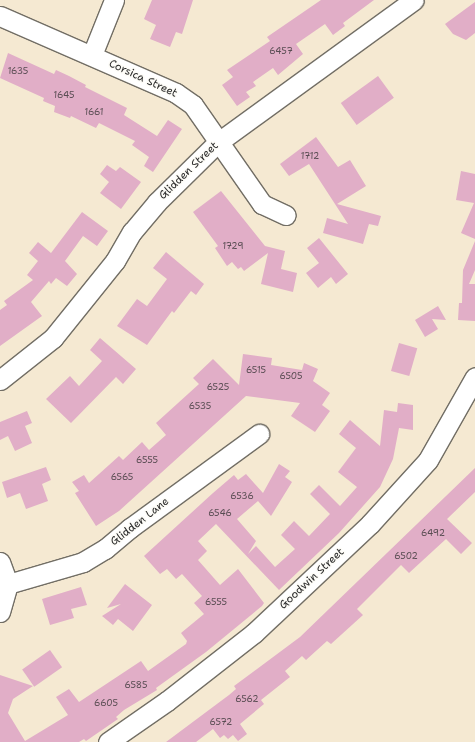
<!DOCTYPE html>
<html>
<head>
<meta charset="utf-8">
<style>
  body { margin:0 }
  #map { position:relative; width:475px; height:742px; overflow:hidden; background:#f5e9d2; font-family:"Shantell Sans",sans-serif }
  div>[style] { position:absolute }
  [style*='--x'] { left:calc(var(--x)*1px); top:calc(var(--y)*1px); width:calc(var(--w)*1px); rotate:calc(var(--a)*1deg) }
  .building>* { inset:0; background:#e1aec7; transform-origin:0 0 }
  .roads { filter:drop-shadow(1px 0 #726e65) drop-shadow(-1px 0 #726e65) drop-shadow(0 1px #726e65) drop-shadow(0 -1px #726e65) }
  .minor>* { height:19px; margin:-9.5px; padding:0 9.5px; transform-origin:9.5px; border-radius:9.5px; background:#fff }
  span { translate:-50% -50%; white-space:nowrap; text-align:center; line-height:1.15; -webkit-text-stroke:3px #fdfcf7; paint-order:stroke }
  .number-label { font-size:9px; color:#584c52 }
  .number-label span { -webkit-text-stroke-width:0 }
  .street-label { font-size:11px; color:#2b2b2b }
</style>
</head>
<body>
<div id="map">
  <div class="building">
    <div style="clip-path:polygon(152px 0,193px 0,182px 34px,176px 32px,170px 47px,150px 39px,156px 25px,144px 19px)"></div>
    <div style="clip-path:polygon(321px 0,374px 0,343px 23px,345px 26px,333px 35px,325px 24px,296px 44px,303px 54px,278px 75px,273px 68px,253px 82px,256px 86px,246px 92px,250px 97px,237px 106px,222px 85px,233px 77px,227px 70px,270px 41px,267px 37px)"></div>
    <div style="clip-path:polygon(475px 2px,475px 33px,466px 40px,453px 34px,445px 24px)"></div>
    <div style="clip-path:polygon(8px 53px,54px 74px,56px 70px,69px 76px,86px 85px,85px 87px,127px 108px,124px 115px,157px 136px,168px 120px,182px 129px,153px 172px,144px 166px,149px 157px,132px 145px,135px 141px,99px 123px,96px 128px,71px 116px,70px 118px,54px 112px,55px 106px,43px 101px,44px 98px,0 78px)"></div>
    <div style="left:378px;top:76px;width:27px;height:46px;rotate:54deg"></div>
    <div style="clip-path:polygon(316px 137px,338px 167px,350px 160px,366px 186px,337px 204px,381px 216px,378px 226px,369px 224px,363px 244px,323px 233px,327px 218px,348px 224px,309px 164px,289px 176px,280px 164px)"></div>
    <div style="clip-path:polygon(107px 165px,116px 171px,120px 167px,141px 182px,121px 209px,100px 193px,109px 182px,100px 174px)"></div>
    <div style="clip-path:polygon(461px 171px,475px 174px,475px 239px,461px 233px,474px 203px,456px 200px)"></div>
    <div style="clip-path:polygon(221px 191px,265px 246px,285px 251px,281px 269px,297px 273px,293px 292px,261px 284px,268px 253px,244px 271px,241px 267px,238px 269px,232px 262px,227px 266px,215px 248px,218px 246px,193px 212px)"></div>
    <div style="clip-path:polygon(82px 212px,108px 231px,97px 246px,83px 236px,65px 261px,77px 274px,67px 286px,56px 278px,51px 284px,49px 281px,31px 302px,42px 316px,0 346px,0 310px,7px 305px,4px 301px,33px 280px,27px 275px,38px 261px,29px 253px,38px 242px,51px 253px)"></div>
    <div style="clip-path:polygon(319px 238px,348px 274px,336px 284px,331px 277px,318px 288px,306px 273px,319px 263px,307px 248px)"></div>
    <div style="clip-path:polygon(475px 241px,475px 270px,469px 284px,475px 284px,475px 321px,458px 320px,459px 303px,462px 303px,463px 270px)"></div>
    <div style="clip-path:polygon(166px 252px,204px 284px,196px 295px,191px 291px,174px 313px,172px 311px,147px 345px,117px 326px,137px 299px,147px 306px,167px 279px,153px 268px)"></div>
    <div style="clip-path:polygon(438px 306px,446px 320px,432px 319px,438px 329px,425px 337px,415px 320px)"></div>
    <div style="clip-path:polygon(100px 338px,136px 369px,123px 384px,116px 377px,71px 423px,46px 399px,70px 376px,79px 386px,102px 361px,90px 350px)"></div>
    <div style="left:399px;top:343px;width:19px;height:29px;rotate:16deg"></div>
    <div style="clip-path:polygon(243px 354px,272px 358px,271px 365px,302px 370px,304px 363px,318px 369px,313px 381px,330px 393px,322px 405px,330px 411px,315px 432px,291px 416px,300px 403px,246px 396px,119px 511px,96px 526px,75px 493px,79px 491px,72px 482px,84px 475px,89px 483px,119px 456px,123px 460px,142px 442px,149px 450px,166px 435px,156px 423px,199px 384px,193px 378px,213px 359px,239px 385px)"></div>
    <div style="clip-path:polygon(398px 403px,413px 405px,413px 430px,399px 428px,393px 459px,380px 487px,339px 533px,279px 590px,216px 524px,198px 541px,207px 551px,198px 560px,220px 585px,238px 569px,264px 603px,262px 606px,206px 652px,156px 688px,157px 690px,124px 710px,116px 717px,118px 719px,86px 741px,84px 739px,79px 742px,0 742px,0 675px,33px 686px,13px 699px,8px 713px,25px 741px,68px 715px,56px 697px,69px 689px,79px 702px,141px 661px,148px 671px,186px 644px,187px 641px,181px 633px,204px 614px,194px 603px,202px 596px,182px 574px,176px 579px,167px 569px,160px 574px,144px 556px,213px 493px,234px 475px,238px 480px,246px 474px,263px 493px,279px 464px,290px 471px,285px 477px,292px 482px,271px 516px,258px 501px,237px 519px,256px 541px,248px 554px,256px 546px,275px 567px,295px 549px,281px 535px,294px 521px,309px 536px,330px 514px,310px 494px,319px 485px,340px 506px,357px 487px,338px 472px,356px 448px,339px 434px,350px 420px,380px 446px,384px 410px,397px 412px)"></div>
    <div style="clip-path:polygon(27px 411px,32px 423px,25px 426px,32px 443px,15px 451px,8px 436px,0 440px,0 422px)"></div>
    <div style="clip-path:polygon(46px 467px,51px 480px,42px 484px,48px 501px,26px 509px,20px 493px,7px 498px,2px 482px)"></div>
    <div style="clip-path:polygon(475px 468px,475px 492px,447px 519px,472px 543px,461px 554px,446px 539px,409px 573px,401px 565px,357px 609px,363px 615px,331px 644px,327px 641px,306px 660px,302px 656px,285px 671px,290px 677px,261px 700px,264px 704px,240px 724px,247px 734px,238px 741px,233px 735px,228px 739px,224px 735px,220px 738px,213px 729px,196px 742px,166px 742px,229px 695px,236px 689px,234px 686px,300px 637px)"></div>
    <div style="clip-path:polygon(125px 584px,152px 605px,133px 631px,118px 619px,113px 625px,102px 616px,121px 604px,107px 608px)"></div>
    <div style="clip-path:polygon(81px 587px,87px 605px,71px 609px,74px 618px,50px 625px,42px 599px)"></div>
    <div style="left:50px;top:650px;width:21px;height:34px;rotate:55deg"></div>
  </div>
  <div class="roads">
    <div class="minor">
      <div style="--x:0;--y:16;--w:192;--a:23.6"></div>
      <div style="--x:176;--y:93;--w:21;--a:35"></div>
      <div style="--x:193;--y:105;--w:121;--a:55.1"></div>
      <div style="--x:262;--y:204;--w:26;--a:25"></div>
      <div style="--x:92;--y:55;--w:59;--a:-68.2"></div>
      <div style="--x:0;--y:380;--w:68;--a:-38.4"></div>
      <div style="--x:53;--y:338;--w:99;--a:-51.2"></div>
      <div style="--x:115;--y:261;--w:34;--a:-60"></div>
      <div style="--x:132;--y:232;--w:39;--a:-50"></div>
      <div style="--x:157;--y:202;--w:84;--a:-44.5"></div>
      <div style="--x:217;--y:143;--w:243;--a:-36"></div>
      <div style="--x:0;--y:562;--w:23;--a:70"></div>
      <div style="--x:8;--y:584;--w:29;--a:106"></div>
      <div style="--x:8;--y:584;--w:78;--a:-16.3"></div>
      <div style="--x:83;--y:562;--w:26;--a:-31"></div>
      <div style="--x:105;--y:549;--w:33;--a:-40"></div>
      <div style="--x:130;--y:528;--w:160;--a:-36.1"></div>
      <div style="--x:108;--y:742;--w:72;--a:-34.8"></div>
      <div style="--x:167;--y:701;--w:110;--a:-38"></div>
      <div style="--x:254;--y:633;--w:159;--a:-43.2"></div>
      <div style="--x:370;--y:524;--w:86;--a:-47.8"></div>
      <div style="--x:428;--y:460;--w:95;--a:-60.5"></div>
    </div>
  </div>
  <div class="number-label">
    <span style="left:281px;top:51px">6457</span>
    <span style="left:18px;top:71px">1635</span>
    <span style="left:64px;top:95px">1645</span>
    <span style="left:94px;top:112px">1661</span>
    <span style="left:310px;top:156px">1712</span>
    <span style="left:233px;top:246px">1729</span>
    <span style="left:256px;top:370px">6515</span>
    <span style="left:291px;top:376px">6505</span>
    <span style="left:218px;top:387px">6525</span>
    <span style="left:200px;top:406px">6535</span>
    <span style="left:147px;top:460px">6555</span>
    <span style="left:122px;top:477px">6565</span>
    <span style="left:242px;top:496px">6536</span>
    <span style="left:220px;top:513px">6546</span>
    <span style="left:433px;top:533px">6492</span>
    <span style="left:406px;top:556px">6502</span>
    <span style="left:216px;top:602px">6555</span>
    <span style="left:136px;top:685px">6585</span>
    <span style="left:247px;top:699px">6562</span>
    <span style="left:106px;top:703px">6605</span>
    <span style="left:221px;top:722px">6572</span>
  </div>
  <div class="street-label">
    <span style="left:143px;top:79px;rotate:25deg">Corsica Street</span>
    <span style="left:189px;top:171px;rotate:-44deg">Glidden Street</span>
    <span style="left:140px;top:522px;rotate:-38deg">Glidden Lane</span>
    <span style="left:312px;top:579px;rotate:-43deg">Goodwin Street</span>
  </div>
</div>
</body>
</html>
